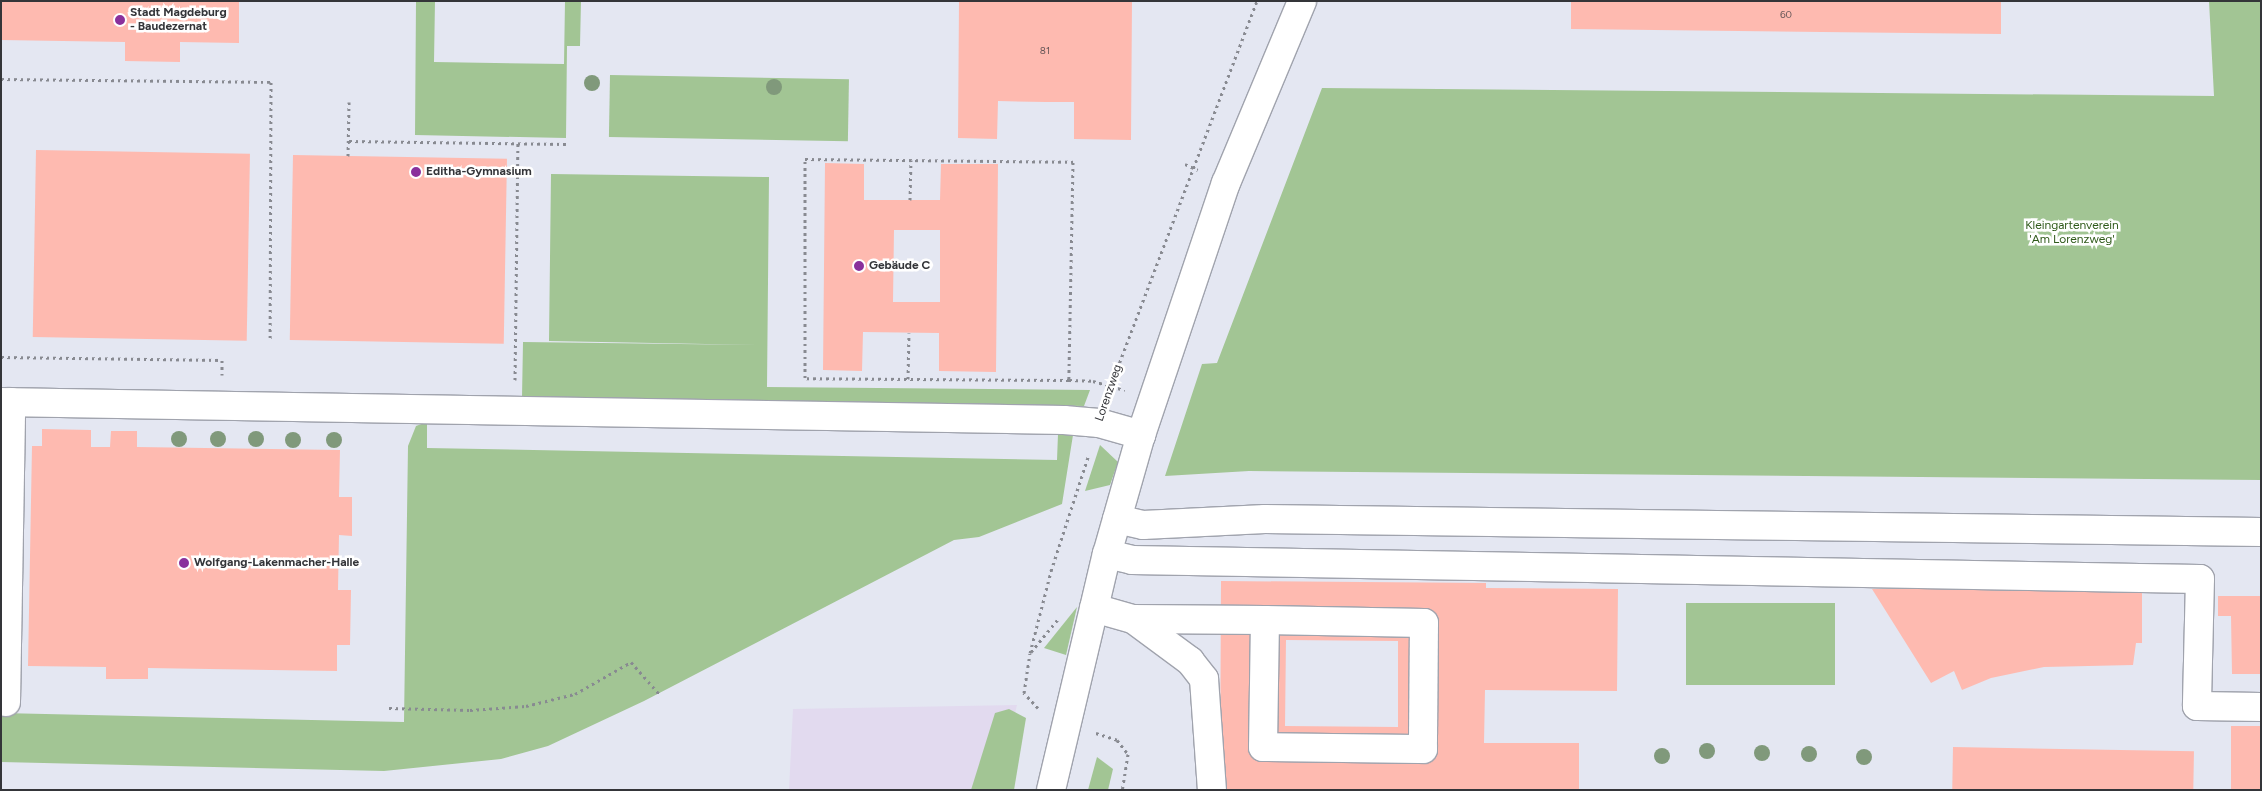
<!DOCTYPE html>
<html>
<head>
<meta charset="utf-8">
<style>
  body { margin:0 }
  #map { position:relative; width:2262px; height:791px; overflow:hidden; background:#e4e7f2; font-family:Figtree,sans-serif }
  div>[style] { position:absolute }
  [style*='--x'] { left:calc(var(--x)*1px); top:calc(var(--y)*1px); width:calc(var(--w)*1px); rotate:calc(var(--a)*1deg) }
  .commercial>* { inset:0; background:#e2daef }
  .green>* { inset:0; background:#a2c594; transform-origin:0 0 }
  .building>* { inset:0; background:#febab0; transform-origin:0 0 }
  .path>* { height:3px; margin-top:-1.5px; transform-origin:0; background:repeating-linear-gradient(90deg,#888a91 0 2.5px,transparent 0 6.5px) }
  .roads { filter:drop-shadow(1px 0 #a0a3ad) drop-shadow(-1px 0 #a0a3ad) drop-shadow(0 1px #a0a3ad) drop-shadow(0 -1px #a0a3ad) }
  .minor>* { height:28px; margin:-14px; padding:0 14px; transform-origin:14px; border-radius:14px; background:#fff }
  .trees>* { width:16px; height:16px; margin:-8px; border-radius:50%; background:#80997b }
  .dots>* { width:14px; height:14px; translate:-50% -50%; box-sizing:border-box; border:2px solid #fff; border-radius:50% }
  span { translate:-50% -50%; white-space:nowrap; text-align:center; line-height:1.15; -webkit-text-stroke:5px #fff; paint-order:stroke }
  .number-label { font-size:10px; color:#665657 }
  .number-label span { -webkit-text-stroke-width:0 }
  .poi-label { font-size:12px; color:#343539; font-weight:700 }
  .left { translate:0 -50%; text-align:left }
  .park-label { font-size:12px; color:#2f5a1a }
  .street-label { font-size:12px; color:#343539 }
  .frame { position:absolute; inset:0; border:2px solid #343539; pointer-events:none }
</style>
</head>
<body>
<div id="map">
  <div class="commercial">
    <div style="clip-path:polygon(1017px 705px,997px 790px,789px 790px,793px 709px)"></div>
  </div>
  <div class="green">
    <div style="clip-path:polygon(416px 1px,435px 1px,434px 62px,564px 64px,565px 1px,581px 1px,580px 46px,567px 46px,566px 138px,415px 135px)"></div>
    <div style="clip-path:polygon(2209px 1px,2261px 1px,2261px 480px,1249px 471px,1165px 476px,1202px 364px,1217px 363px,1322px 88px,2214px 96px)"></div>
    <div style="left:610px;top:75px;width:239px;height:62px;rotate:1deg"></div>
    <div style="clip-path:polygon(551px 174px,769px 177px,767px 387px,1090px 390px,1084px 406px,522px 397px,523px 342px,758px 345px,549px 341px)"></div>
    <div style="clip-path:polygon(427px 422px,427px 448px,1057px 460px,1058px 434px,1073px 435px,1062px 504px,979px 537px,954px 540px,644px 701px,548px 746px,501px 759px,384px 771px,1px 762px,1px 713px,404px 722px,408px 446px,416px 426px)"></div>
    <div style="clip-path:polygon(1100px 445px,1118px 462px,1110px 485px,1085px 491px)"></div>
    <div style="left:1686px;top:603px;width:149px;height:82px"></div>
    <div style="clip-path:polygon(1077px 607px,1066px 655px,1044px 648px)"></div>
    <div style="clip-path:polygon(1009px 709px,1026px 718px,1014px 790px,971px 790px,995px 713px)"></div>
    <div style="clip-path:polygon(1097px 757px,1113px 769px,1108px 790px,1088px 790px)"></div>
  </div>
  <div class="building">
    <div style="clip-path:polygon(1px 1px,239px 1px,239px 43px,180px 42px,180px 62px,125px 61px,125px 42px,1px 40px)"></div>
    <div style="clip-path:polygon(959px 1px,1132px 1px,1131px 140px,1074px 139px,1074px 102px,1046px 102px,998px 101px,997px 139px,958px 138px)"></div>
    <div style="clip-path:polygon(1571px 1px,2001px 1px,2001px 34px,1571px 29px)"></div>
    <div style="left:36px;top:150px;width:214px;height:187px;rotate:1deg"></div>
    <div style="left:293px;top:155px;width:214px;height:185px;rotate:1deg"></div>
    <div style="clip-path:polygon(evenodd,825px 163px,864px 164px,864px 200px,940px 200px,941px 164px,998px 164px,996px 372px,939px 371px,939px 333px,863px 332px,862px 371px,823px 370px,825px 163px,894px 230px,940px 230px,940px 302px,893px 302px,894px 230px)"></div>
    <div style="clip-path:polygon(42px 429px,91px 430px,91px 447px,110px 447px,111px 431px,137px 431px,137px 447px,340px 450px,339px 497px,352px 497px,352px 536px,339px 535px,338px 590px,351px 590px,350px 645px,337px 645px,337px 671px,148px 668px,148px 679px,106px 679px,106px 667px,28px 666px,32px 446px,42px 446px)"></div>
    <div style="clip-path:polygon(evenodd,1221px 581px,1486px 583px,1486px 588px,1618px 589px,1617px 691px,1485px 690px,1484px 743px,1579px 743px,1579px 790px,1220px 790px,1221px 581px,1286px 640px,1398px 641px,1398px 727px,1285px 726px,1286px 640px)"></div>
    <div style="clip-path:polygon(1872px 589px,2142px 589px,2142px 643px,2136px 643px,2133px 665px,2044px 667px,1991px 678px,1962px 690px,1954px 671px,1931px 683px)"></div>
    <div style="clip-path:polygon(2218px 596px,2261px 596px,2261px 674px,2232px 674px,2231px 616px,2218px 616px)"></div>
    <div style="left:2231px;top:726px;width:30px;height:64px"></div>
    <div style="left:1953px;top:747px;width:241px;height:43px;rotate:1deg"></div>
  </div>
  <div class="path">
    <div style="--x:1;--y:79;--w:270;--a:0.6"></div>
    <div style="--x:271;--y:82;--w:258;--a:90.2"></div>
    <div style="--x:349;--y:141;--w:217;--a:0.8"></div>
    <div style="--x:348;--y:156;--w:54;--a:-88.9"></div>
    <div style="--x:805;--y:159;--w:268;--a:0.6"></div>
    <div style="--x:1073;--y:162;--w:218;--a:91.1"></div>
    <div style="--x:1069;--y:380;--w:264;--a:-179.6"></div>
    <div style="--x:805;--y:378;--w:219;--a:-90"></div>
    <div style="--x:1185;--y:164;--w:14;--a:25"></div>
    <div style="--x:910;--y:200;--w:40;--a:-88.6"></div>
    <div style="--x:1;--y:357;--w:221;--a:0.8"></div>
    <div style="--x:222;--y:360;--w:15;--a:90"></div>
    <div style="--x:908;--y:379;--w:46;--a:-88.8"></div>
    <div style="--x:515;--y:380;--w:237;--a:-89.3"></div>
    <div style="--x:1069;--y:380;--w:24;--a:2"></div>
    <div style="--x:1093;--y:381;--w:33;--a:16"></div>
    <div style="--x:1108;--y:393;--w:419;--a:-69.2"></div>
    <div style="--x:1031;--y:652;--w:44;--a:-50.5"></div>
    <div style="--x:389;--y:708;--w:81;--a:1.4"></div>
    <div style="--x:470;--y:710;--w:56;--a:-4.1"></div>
    <div style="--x:526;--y:706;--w:50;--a:-13.8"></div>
    <div style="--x:575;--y:694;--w:64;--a:-29.7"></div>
    <div style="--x:631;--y:662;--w:45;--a:48.6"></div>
    <div style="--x:1038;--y:708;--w:21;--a:-133"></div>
    <div style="--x:1024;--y:693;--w:40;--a:-81.5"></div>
    <div style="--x:1030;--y:653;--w:85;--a:-75.6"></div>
    <div style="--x:1051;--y:571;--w:123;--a:-72"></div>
    <div style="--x:1096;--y:733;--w:22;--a:18"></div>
    <div style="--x:1117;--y:740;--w:18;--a:52"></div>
    <div style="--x:1128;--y:754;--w:36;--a:99"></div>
  </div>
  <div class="roads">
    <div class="minor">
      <div style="--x:1;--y:402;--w:1063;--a:0.97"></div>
      <div style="--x:1064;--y:420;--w:35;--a:5"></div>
      <div style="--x:1099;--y:423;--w:44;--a:15.9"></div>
      <div style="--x:1117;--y:519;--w:27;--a:13"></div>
      <div style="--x:1143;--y:525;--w:122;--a:-2.8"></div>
      <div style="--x:1265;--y:519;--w:996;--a:0.75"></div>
      <div style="--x:1107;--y:554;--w:26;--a:13"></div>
      <div style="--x:1132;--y:560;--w:1068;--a:1.02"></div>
      <div style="--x:2200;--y:579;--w:127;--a:91.4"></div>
      <div style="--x:2197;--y:706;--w:64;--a:0.9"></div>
      <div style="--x:1094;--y:608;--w:41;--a:15.8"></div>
      <div style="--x:1133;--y:619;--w:132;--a:0.4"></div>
      <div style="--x:1265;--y:620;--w:159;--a:1.1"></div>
      <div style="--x:1424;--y:623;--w:126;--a:90.5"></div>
      <div style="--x:1423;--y:749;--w:160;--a:-179.3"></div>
      <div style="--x:1263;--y:747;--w:127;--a:-89.1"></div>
      <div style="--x:1133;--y:619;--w:71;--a:36.4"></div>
      <div style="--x:1190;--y:661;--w:23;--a:52"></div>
      <div style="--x:1204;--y:679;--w:111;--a:85.9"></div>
      <div style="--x:6;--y:702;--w:300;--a:-89"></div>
      <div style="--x:1051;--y:790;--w:243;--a:-76.7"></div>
      <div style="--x:1107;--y:554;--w:124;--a:-74.1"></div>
      <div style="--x:1141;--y:435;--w:266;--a:-71.4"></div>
      <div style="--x:1226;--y:183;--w:197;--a:-67.3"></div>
    </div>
  </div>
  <div class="trees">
    <div style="left:592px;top:83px"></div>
    <div style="left:774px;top:87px"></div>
    <div style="left:179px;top:439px"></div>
    <div style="left:218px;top:439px"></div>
    <div style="left:256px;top:439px"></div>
    <div style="left:293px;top:440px"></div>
    <div style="left:334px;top:440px"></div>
    <div style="left:1707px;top:751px"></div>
    <div style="left:1762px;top:753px"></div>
    <div style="left:1809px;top:754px"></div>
    <div style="left:1662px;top:756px"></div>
    <div style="left:1864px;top:757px"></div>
  </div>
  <div class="dots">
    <div style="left:120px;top:20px;background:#8a309c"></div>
    <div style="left:416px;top:172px;background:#8a309c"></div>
    <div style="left:859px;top:266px;background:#8a309c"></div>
    <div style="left:184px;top:563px;background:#8a309c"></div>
  </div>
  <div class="number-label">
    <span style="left:1786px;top:15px">60</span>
    <span style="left:1045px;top:51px">81</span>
  </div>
  <div class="poi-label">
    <span class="left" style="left:130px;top:20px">Stadt Magdeburg<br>- Baudezernat</span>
    <span class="left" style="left:426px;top:172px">Editha-Gymnasium</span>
    <span class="left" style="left:869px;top:266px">Gebäude C</span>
    <span class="left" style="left:194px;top:563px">Wolfgang-Lakenmacher-Halle</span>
  </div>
  <div class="park-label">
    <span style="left:2072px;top:233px">Kleingartenverein<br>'Am Lorenzweg'</span>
  </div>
  <div class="street-label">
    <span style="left:1109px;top:393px;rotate:-71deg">Lorenzweg</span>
  </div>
  <div class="frame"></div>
</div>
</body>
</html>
